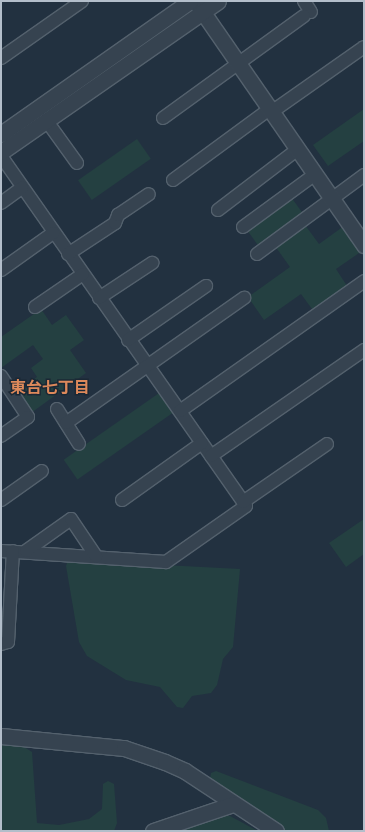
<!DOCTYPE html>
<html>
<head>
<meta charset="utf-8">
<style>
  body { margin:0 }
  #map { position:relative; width:365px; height:832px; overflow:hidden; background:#223140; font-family:Commissioner,"Noto Sans JP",sans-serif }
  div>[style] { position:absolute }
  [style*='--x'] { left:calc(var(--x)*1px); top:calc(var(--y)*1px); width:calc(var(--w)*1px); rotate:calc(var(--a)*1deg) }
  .green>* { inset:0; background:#244041; transform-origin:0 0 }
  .roads { filter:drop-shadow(1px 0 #54616d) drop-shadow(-1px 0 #54616d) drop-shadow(0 1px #54616d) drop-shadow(0 -1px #54616d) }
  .minor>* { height:12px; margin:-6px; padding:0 6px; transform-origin:6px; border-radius:6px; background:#364350 }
  .tertiary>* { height:15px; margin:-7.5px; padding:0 7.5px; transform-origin:7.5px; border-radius:7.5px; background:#364350 }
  span { translate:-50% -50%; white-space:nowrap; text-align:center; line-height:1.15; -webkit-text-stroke:3px #1b2835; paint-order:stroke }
  .neighbourhood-label { font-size:16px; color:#dd895b; font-weight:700 }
  .frame { position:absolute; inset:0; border:2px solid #b3beca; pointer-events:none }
</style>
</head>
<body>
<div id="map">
  <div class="green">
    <div style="clip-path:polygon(364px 109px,364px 141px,328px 166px,313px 145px)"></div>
    <div style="left:137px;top:139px;width:24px;height:72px;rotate:55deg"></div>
    <div style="left:291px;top:197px;width:24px;height:55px;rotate:54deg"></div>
    <div style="clip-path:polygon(305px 225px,319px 244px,344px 226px,362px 251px,336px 269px,349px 289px,315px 313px,301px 294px,264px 320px,248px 297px,290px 267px,275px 246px)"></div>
    <div style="clip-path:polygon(41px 309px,52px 325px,66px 315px,84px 340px,70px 350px,86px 373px,31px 413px,16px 392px,37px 377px,31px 368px,43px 359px,33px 345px,1px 368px,1px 337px)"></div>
    <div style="left:162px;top:391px;width:24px;height:120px;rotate:55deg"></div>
    <div style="clip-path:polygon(364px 519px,364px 554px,346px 567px,329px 543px)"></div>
    <div style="clip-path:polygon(68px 560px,240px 569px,233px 647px,223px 659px,217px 685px,211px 693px,192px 696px,183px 708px,177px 707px,160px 687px,126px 680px,87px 656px,79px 642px,66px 566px)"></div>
    <div style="clip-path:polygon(1px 744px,24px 747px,32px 752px,37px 823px,59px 825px,89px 819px,102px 809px,103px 784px,108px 781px,114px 784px,117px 823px,114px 831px,1px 831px)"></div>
    <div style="clip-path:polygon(216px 771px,318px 810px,326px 818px,329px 831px,286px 831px,210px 779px,211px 773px)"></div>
    <div style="clip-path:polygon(215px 815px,230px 816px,258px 831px,165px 831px)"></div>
  </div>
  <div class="roads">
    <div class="minor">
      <div style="--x:304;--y:1;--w:13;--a:58"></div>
      <div style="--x:1;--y:58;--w:99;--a:-35.1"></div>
      <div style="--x:273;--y:111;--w:111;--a:-35.1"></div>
      <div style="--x:163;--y:118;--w:174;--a:-35.9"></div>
      <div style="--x:46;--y:120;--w:53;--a:54.2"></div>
      <div style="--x:1;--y:156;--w:427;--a:55"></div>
      <div style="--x:246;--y:506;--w:98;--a:145"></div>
      <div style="--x:166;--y:562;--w:165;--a:-176.2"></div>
      <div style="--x:173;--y:180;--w:122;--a:-36.3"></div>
      <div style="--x:1;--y:203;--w:26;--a:-36"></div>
      <div style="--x:218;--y:210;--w:101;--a:-37.3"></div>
      <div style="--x:243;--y:227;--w:88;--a:-36.2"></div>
      <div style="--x:68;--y:254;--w:56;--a:-33.4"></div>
      <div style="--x:115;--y:223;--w:9;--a:-69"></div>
      <div style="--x:118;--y:215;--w:37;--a:-34"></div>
      <div style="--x:257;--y:254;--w:133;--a:-36.4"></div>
      <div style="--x:1;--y:270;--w:64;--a:-35.4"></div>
      <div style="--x:99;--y:298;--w:64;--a:-33.4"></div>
      <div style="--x:35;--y:307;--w:58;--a:-34.5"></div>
      <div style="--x:128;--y:340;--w:95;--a:-34.7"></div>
      <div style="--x:1;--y:376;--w:49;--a:56.6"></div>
      <div style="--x:28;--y:417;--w:33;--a:145"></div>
      <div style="--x:57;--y:409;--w:41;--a:57.8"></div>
      <div style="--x:180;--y:411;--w:225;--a:-35.2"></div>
      <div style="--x:66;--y:423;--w:218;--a:-35.1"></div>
      <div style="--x:211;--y:456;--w:186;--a:-34.7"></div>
      <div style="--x:1;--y:500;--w:50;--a:-35.3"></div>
      <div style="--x:122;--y:500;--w:98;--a:-35.5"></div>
      <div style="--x:243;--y:502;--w:102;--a:-34.6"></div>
      <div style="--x:26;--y:551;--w:55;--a:-35.4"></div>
      <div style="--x:71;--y:519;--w:45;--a:56"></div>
      <div style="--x:1;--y:644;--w:7;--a:-16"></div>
      <div style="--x:8;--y:642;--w:91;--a:-86.9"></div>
    </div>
    <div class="tertiary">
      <div style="--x:195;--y:1;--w:297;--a:55.3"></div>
      <div style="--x:1;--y:134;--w:231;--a:-35.1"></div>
      <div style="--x:1;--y:152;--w:264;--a:-34.8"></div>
      <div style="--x:1;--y:736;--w:124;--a:5.6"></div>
      <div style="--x:124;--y:748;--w:43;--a:18.9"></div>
      <div style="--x:165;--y:762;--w:22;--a:24"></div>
      <div style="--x:185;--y:771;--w:109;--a:33.4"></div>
      <div style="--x:153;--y:831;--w:84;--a:-18.6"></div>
    </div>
  </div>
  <div class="neighbourhood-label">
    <span style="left:50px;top:387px">東台七丁目</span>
  </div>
  <div class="frame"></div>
</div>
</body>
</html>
